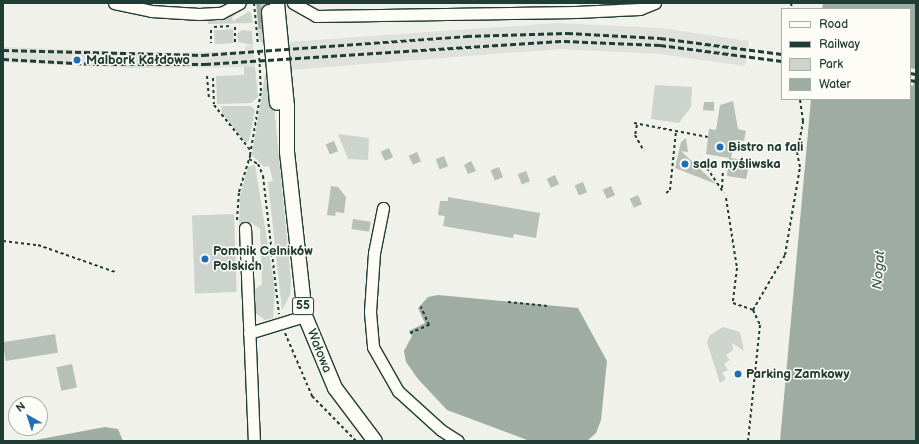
<!DOCTYPE html>
<html>
<head>
<meta charset="utf-8">
<style>
  body { margin:0 }
  #map { position:relative; width:919px; height:444px; overflow:hidden; background:#f0f1eb; font-family:"Balsamiq Sans",sans-serif }
  div>[style] { position:absolute }
  [style*='--x'] { left:calc(var(--x)*1px); top:calc(var(--y)*1px); width:calc(var(--w)*1px); rotate:calc(var(--a)*1deg) }
  .built>* { inset:0; background:#dfe2dc }
  .green>* { inset:0; background:#cdd3cd; transform-origin:0 0 }
  .water>* { inset:0; background:#9faca4 }
  .pier>* { inset:0; background:#f0f1eb; transform-origin:0 0 }
  .stream>* { height:3.5px; margin:-1.75px; padding:0 1.75px; transform-origin:1.75px; border-radius:1.75px; background:#9faca4 }
  .building>* { inset:0; background:#b6bfb8; transform-origin:0 0 }
  .path>* { height:2px; margin-top:-1px; transform-origin:0; background:repeating-linear-gradient(90deg,#1f3d34 0 3px,transparent 0 6px) }
  .roads { filter:drop-shadow(1px 0 #1f3d34) drop-shadow(-1px 0 #1f3d34) drop-shadow(0 1px #1f3d34) drop-shadow(0 -1px #1f3d34) }
  .minor>* { height:11px; margin:-5.5px; padding:0 5.5px; transform-origin:5.5px; border-radius:5.5px; background:#fdfcf7 }
  .major>* { height:14px; margin:-7px; padding:0 7px; transform-origin:7px; border-radius:7px; background:#fdfcf7 }
  .rail>* { height:3px; margin-top:-1.5px; transform-origin:0; background:repeating-linear-gradient(90deg,#1f3d34 0 6px,transparent 0 9px) }
  .dots>* { width:11px; height:11px; translate:-50% -50%; box-sizing:border-box; border:2px solid #fdfcf7; border-radius:50% }
  span { translate:-50% -50%; white-space:nowrap; text-align:center; line-height:1.15; -webkit-text-stroke:3px #fdfcf7; paint-order:stroke }
  .shield-label span { padding:1px 3px; background:#fdfcf7; border:1px solid; border-radius:3px; -webkit-text-stroke-width:0 }
  .shield-label { font-size:12px; color:#1f3d34; font-weight:700 }
  .poi-label { font-size:13px; color:#1f3d34; font-weight:700 }
  .left { translate:0 -50%; text-align:left }
  .street-label { font-size:13px; color:#1f3d34 }
  .water-label { font-size:14px; color:#455e56; font-style:italic }
  .frame { position:absolute; inset:0; border:4px solid #1f3d34; pointer-events:none }
  .legend { position:absolute; left:781px; top:8px; width:130px; height:92px; box-sizing:border-box; background:#fdfcf7; border:1px solid #a4b0a9; margin:0; padding:5px 7px; list-style:none; font-size:12px; color:#1f3d34 }
  .legend li { display:flex; align-items:center; gap:8px; height:20px }
  .legend b { width:20px; border:1px solid #a4b0a9 }
  .north { position:absolute; left:8px; top:396px; width:40px; height:40px; box-sizing:border-box; background:#fdfcf7; border:1px solid #a4b0a9; border-radius:50%; rotate:321deg; font-size:11px; font-weight:700; line-height:16px; text-align:center; color:#1f3d34 }
  .north::after { content:''; display:block; margin:auto; width:14px; height:18px; background:#1f6fb2; clip-path:polygon(50% 0,100% 100%,50% 72%,0 100%) }
</style>
</head>
<body>
<div id="map">
  <div class="built">
    <div style="clip-path:polygon(557px 23px,661px 28px,749px 41px,745px 66px,659px 54px,560px 49px,289px 70px,287px 42px)"></div>
    <div style="clip-path:polygon(253px 45px,255px 67px,130px 68px,3px 62px,3px 47px,163px 53px,245px 51px,245px 46px)"></div>
  </div>
  <div class="green">
    <div style="clip-path:polygon(243px 3px,250px 3px,232px 17px,233px 21px,250px 11px,253px 23px,208px 24px,208px 21px,222px 20px)"></div>
    <div style="clip-path:polygon(256px 3px,264px 3px,267px 44px,264px 37px,262px 44px,258px 36px)"></div>
    <div style="left:233px;top:29px;width:14px;height:19px;rotate:86deg"></div>
    <div style="clip-path:polygon(242px 30px,252px 31px,253px 45px,238px 42px,237px 34px)"></div>
    <div style="clip-path:polygon(244px 67px,255px 67px,258px 97px,251px 103px,217px 104px,216px 76px,244px 75px)"></div>
    <div style="clip-path:polygon(265px 75px,271px 75px,291px 280px,290px 295px,282px 310px,268px 182px,273px 181px,269px 166px,264px 167px,252px 155px)"></div>
    <div style="clip-path:polygon(655px 85px,692px 87px,691px 107px,679px 123px,651px 119px)"></div>
    <div style="clip-path:polygon(221px 106px,251px 106px,255px 110px,249px 141px,245px 143px,222px 113px)"></div>
    <div style="clip-path:polygon(338px 134px,369px 138px,368px 160px,348px 159px)"></div>
    <div style="clip-path:polygon(255px 165px,275px 290px,273px 318px,265px 320px,254px 312px,253px 291px,262px 284px,260px 229px,252px 223px,239px 223px,240px 196px,248px 167px)"></div>
    <div style="left:234px;top:214px;width:78px;height:42px;rotate:88deg"></div>
    <div style="clip-path:polygon(723px 327px,740px 332px,744px 351px,732px 343px,733px 350px,726px 355px,730px 360px,724px 364px,728px 370px,722px 373px,726px 379px,720px 383px,707px 342px,710px 335px)"></div>
  </div>
  <div class="water">
    <div style="clip-path:polygon(823px 3px,916px 3px,916px 441px,780px 441px,811px 99px,910px 99px,910px 9px,822px 9px)"></div>
    <div style="clip-path:polygon(438px 295px,578px 308px,607px 361px,601px 420px,596px 433px,587px 441px,530px 441px,447px 410px,418px 379px,406px 362px,404px 351px,412px 336px,409px 331px,425px 323px,418px 308px,428px 297px)"></div>
    <div style="clip-path:polygon(105px 427px,118px 429px,123px 441px,30px 441px)"></div>
  </div>
  <div class="pier">
    <div style="left:910px;top:68px;width:6px;height:17px;rotate:9deg"></div>
  </div>
  <div class="stream">
    <div style="--x:259;--y:3;--w:24;--a:85"></div>
  </div>
  <div class="building">
    <div style="clip-path:polygon(733px 101px,738px 129px,746px 131px,744px 141px,735px 140px,731px 158px,750px 161px,746px 179px,727px 176px,729px 158px,706px 154px,709px 129px,716px 130px,720px 105px)"></div>
    <div style="clip-path:polygon(704px 102px,714px 102px,714px 111px,703px 110px)"></div>
    <div style="clip-path:polygon(686px 138px,688px 152px,681px 151px,716px 184px,675px 168px,681px 142px)"></div>
    <div style="left:334px;top:141px;width:11px;height:9px;rotate:68deg"></div>
    <div style="left:389px;top:148px;width:10px;height:9px;rotate:66deg"></div>
    <div style="left:417px;top:152px;width:10px;height:9px;rotate:66deg"></div>
    <div style="left:444px;top:156px;width:11px;height:9px;rotate:68deg"></div>
    <div style="clip-path:polygon(471px 161px,476px 171px,468px 174px,464px 165px)"></div>
    <div style="left:499px;top:167px;width:11px;height:9px;rotate:68deg"></div>
    <div style="left:526px;top:171px;width:11px;height:9px;rotate:68deg"></div>
    <div style="left:555px;top:175px;width:10px;height:9px;rotate:66deg"></div>
    <div style="left:583px;top:182px;width:11px;height:9px;rotate:68deg"></div>
    <div style="clip-path:polygon(331px 186px,338px 187px,346px 197px,344px 213px,336px 212px,335px 216px,327px 215px)"></div>
    <div style="left:611px;top:186px;width:10px;height:9px;rotate:66deg"></div>
    <div style="left:638px;top:195px;width:10px;height:9px;rotate:66deg"></div>
    <div style="clip-path:polygon(448px 197px,540px 213px,536px 238px,514px 234px,513px 238px,443px 226px,445px 216px,438px 215px,440px 201px,448px 201px)"></div>
    <div style="left:353px;top:219px;width:18px;height:10px;rotate:9deg"></div>
    <div style="left:55px;top:334px;width:19px;height:53px;rotate:81deg"></div>
    <div style="left:72px;top:364px;width:24px;height:16px;rotate:78deg"></div>
  </div>
  <div class="path">
    <div style="--x:254;--y:3;--w:42;--a:84.6"></div>
    <div style="--x:791;--y:3;--w:6;--a:81"></div>
    <div style="--x:214;--y:27;--w:17;--a:-3"></div>
    <div style="--x:235;--y:27;--w:15;--a:90"></div>
    <div style="--x:211;--y:30;--w:13;--a:90"></div>
    <div style="--x:207;--y:76;--w:22;--a:85"></div>
    <div style="--x:213;--y:78;--w:26;--a:88"></div>
    <div style="--x:214;--y:105;--w:59;--a:51.2"></div>
    <div style="--x:634;--y:123;--w:75;--a:10.7"></div>
    <div style="--x:637;--y:125;--w:10;--a:101"></div>
    <div style="--x:635;--y:135;--w:18;--a:61"></div>
    <div style="--x:249;--y:159;--w:10;--a:29"></div>
    <div style="--x:258;--y:164;--w:13;--a:67"></div>
    <div style="--x:263;--y:176;--w:139;--a:83.4"></div>
    <div style="--x:707;--y:168;--w:30;--a:56"></div>
    <div style="--x:722;--y:188;--w:18;--a:-87"></div>
    <div style="--x:666;--y:193;--w:5;--a:-37"></div>
    <div style="--x:670;--y:190;--w:59;--a:-84.2"></div>
    <div style="--x:726;--y:198;--w:71;--a:81.1"></div>
    <div style="--x:737;--y:268;--w:35;--a:97"></div>
    <div style="--x:733;--y:303;--w:21;--a:19"></div>
    <div style="--x:753;--y:310;--w:17;--a:65"></div>
    <div style="--x:760;--y:325;--w:117;--a:95.9"></div>
    <div style="--x:237;--y:220;--w:28;--a:-86"></div>
    <div style="--x:239;--y:192;--w:39;--a:-73"></div>
    <div style="--x:250;--y:155;--w:65;--a:-80.2"></div>
    <div style="--x:261;--y:91;--w:38;--a:-93"></div>
    <div style="--x:3;--y:241;--w:35;--a:7"></div>
    <div style="--x:38;--y:245;--w:82;--a:19.3"></div>
    <div style="--x:508;--y:302;--w:40;--a:5.7"></div>
    <div style="--x:753;--y:310;--w:64;--a:-59.8"></div>
    <div style="--x:785;--y:255;--w:89;--a:-80.3"></div>
    <div style="--x:800;--y:167;--w:14;--a:-102"></div>
    <div style="--x:797;--y:153;--w:33;--a:-79"></div>
    <div style="--x:803;--y:121;--w:22;--a:-98"></div>
    <div style="--x:285;--y:333;--w:69;--a:66.8"></div>
    <div style="--x:312;--y:396;--w:63;--a:45.6"></div>
    <div style="--x:410;--y:333;--w:21;--a:-23"></div>
    <div style="--x:429;--y:325;--w:20;--a:-114"></div>
  </div>
  <div class="roads">
    <div class="minor">
      <div style="--x:114;--y:3;--w:38;--a:12"></div>
      <div style="--x:151;--y:11;--w:48;--a:3.6"></div>
      <div style="--x:199;--y:14;--w:22;--a:-3"></div>
      <div style="--x:221;--y:13;--w:21;--a:-28"></div>
      <div style="--x:293;--y:3;--w:26;--a:29"></div>
      <div style="--x:316;--y:16;--w:260;--a:-0.9"></div>
      <div style="--x:576;--y:12;--w:64;--a:-2.7"></div>
      <div style="--x:640;--y:9;--w:16;--a:-22"></div>
      <div style="--x:383;--y:208;--w:46;--a:101.3"></div>
      <div style="--x:374;--y:253;--w:59;--a:93.9"></div>
      <div style="--x:370;--y:312;--w:35;--a:85"></div>
      <div style="--x:373;--y:347;--w:51;--a:60.4"></div>
      <div style="--x:398;--y:391;--w:58;--a:42.2"></div>
      <div style="--x:441;--y:430;--w:20;--a:33"></div>
      <div style="--x:245;--y:228;--w:213;--a:87.6"></div>
      <div style="--x:249;--y:333;--w:59;--a:-16.9"></div>
    </div>
    <div class="major">
      <div style="--x:277;--y:3;--w:103;--a:84.5"></div>
      <div style="--x:287;--y:106;--w:46;--a:90"></div>
      <div style="--x:287;--y:152;--w:165;--a:83.7"></div>
      <div style="--x:305;--y:316;--w:78;--a:67.4"></div>
      <div style="--x:335;--y:388;--w:66;--a:53"></div>
      <div style="--x:269;--y:12;--w:91;--a:85"></div>
    </div>
  </div>
  <div class="rail">
    <div style="--x:3;--y:50;--w:200;--a:1.4"></div>
    <div style="--x:203;--y:55;--w:264;--a:-4.1"></div>
    <div style="--x:466;--y:36;--w:101;--a:-1.7"></div>
    <div style="--x:567;--y:33;--w:93;--a:3.1"></div>
    <div style="--x:660;--y:38;--w:123;--a:7.5"></div>
    <div style="--x:3;--y:59;--w:90;--a:3.2"></div>
    <div style="--x:93;--y:64;--w:112;--a:0"></div>
    <div style="--x:205;--y:64;--w:360;--a:-3.7"></div>
    <div style="--x:564;--y:41;--w:96;--a:2.4"></div>
    <div style="--x:660;--y:45;--w:123;--a:7.5"></div>
    <div style="--x:910;--y:73;--w:6;--a:9"></div>
    <div style="--x:910;--y:80;--w:6;--a:9"></div>
  </div>
  <div class="dots">
    <div style="left:77px;top:60px;background:#1f6fb2"></div>
    <div style="left:720px;top:147px;background:#1f6fb2"></div>
    <div style="left:685px;top:164px;background:#1f6fb2"></div>
    <div style="left:205px;top:259px;background:#1f6fb2"></div>
    <div style="left:738px;top:374px;background:#1f6fb2"></div>
  </div>
  <div class="shield-label">
    <span style="left:303px;top:306px">55</span>
  </div>
  <div class="poi-label">
    <span class="left" style="left:86px;top:60px">Malbork Kałdowo</span>
    <span class="left" style="left:728px;top:147px">Bistro na fali</span>
    <span class="left" style="left:693px;top:164px">sala myśliwska</span>
    <span class="left" style="left:213px;top:259px">Pomnik Celników<br>Polskich</span>
    <span class="left" style="left:746px;top:374px">Parking Zamkowy</span>
  </div>
  <div class="street-label">
    <span style="left:319px;top:351px;rotate:68deg">Wałowa</span>
  </div>
  <div class="water-label">
    <span style="left:879px;top:270px;rotate:-86deg">Nogat</span>
  </div>
  <div class="frame"></div>
  <ul class="legend">
  <li><b style="height:5px;background:#fdfcf7"></b>Road</li>
  <li><b style="height:5px;background:#1f3d34"></b>Railway</li>
  <li><b style="height:11px;background:#cdd3cd"></b>Park</li>
  <li><b style="height:11px;background:#9faca4"></b>Water</li>
  </ul>
  <div class="north">N</div>
</div>
</body>
</html>
